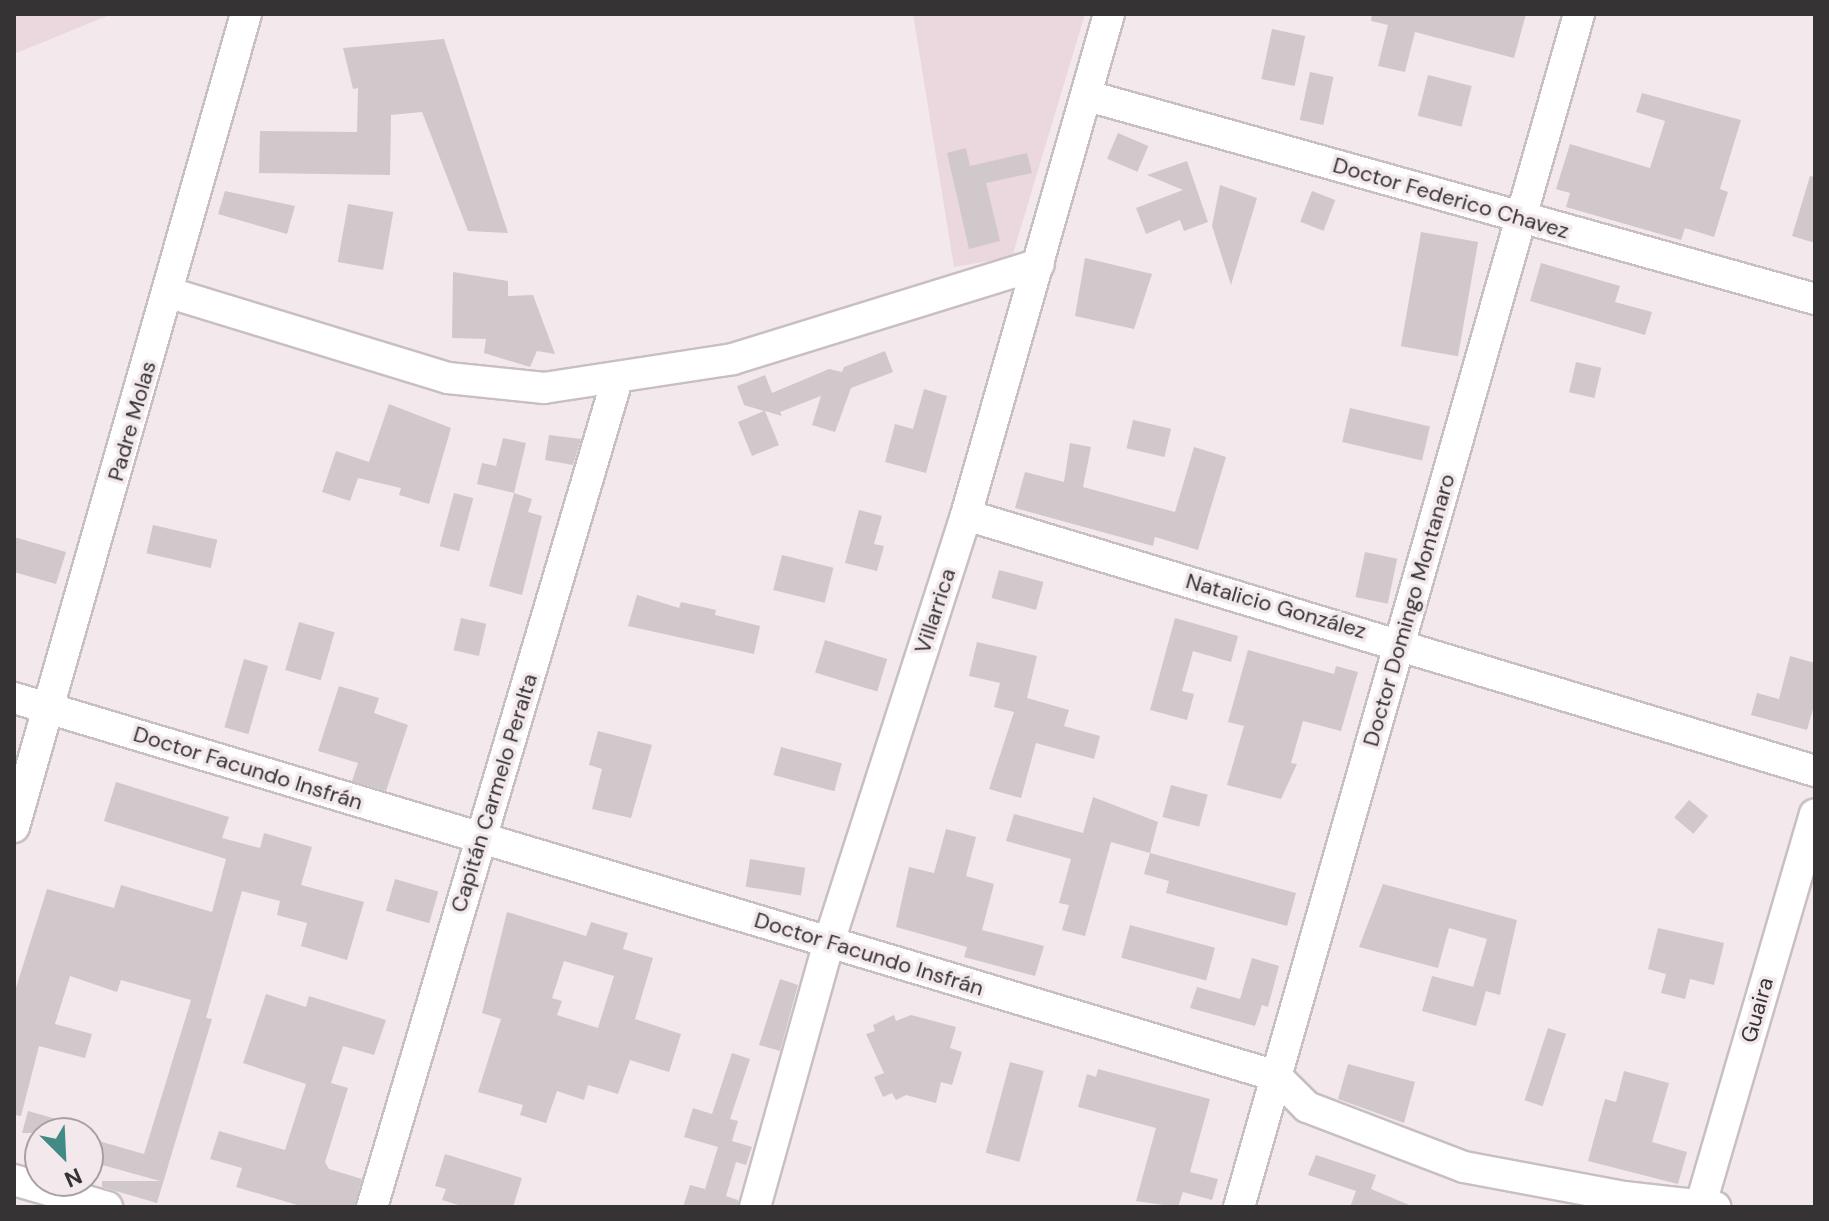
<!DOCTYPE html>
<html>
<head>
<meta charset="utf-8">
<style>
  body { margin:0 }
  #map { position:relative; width:1829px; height:1221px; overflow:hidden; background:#f3e9ec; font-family:"DM Sans",sans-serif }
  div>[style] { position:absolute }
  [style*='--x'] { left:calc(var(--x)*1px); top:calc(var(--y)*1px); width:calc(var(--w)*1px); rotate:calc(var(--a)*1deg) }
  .built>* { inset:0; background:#ead8de }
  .building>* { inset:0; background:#d1c8cb; transform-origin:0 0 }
  .roads { filter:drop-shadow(2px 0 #c8bfc2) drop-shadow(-2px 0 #c8bfc2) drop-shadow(0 2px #c8bfc2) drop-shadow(0 -2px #c8bfc2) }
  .minor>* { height:30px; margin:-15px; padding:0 15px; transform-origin:15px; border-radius:15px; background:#fff }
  span { translate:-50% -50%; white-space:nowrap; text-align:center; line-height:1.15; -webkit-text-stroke:7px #f3e9ec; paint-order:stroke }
  .street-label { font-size:22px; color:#363334 }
  .frame { position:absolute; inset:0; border:16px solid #363334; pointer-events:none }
  .north { position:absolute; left:24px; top:1117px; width:80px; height:80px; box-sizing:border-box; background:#f3e9ec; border:2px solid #a7a0a2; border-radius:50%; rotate:156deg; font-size:22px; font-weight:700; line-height:32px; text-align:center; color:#363334 }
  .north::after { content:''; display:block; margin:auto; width:28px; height:36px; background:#428a85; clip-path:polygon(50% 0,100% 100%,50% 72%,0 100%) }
</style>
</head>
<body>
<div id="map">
  <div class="built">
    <div style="clip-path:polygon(14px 14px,112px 14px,14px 54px)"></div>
    <div style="clip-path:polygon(913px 14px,1085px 14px,1012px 257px,954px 267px)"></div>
  </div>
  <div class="building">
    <div style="clip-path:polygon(1372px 14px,1526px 14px,1514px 58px,1415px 32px,1405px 72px,1378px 66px,1388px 25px,1371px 21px)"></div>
    <div style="left:1272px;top:29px;width:34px;height:51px;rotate:12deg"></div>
    <div style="clip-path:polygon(444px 39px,508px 233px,468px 231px,422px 112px,391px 115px,390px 175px,259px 173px,260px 131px,357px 132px,358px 88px,353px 89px,343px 48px)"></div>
    <div style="left:1310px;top:72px;width:24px;height:49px;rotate:12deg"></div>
    <div style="left:1428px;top:75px;width:45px;height:42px;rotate:14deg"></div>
    <div style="clip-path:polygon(1642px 93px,1741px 120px,1720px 189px,1728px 192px,1714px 237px,1685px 228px,1681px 240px,1566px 207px,1570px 193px,1556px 189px,1570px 144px,1650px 168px,1665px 121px,1636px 112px)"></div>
    <div style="left:1118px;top:133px;width:33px;height:28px;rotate:23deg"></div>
    <div style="clip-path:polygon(966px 148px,970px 166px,1027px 153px,1032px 173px,986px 183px,1000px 241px,969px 249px,947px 153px)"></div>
    <div style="clip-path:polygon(1187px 161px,1208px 222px,1184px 231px,1180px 220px,1146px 234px,1136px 208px,1183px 190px,1147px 175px)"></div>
    <div style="clip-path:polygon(1810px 176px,1815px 177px,1815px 243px,1792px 236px)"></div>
    <div style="clip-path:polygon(1220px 185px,1257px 198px,1231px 285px,1212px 226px)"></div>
    <div style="clip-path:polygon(225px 191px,295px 206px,287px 234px,218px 214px)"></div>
    <div style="left:1312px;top:191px;width:25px;height:33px;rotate:21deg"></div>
    <div style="left:348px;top:204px;width:46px;height:59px;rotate:10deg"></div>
    <div style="left:1421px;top:232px;width:58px;height:116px;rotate:10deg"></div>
    <div style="clip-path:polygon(1085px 258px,1152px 274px,1134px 329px,1075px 316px)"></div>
    <div style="clip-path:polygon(1541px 263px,1620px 286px,1615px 302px,1652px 312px,1645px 335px,1530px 301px)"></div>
    <div style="clip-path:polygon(453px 272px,508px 281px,508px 296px,533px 295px,555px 354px,537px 351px,530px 367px,484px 353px,486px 339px,452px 338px)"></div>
    <div style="clip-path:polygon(885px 351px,893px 372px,851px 388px,835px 432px,812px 425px,821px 396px,780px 412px,782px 416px,765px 411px,779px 445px,752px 456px,738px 422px,764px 411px,744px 405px,737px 386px,765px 375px,772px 393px,829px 369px,842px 372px,844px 367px)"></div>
    <div style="left:1576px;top:362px;width:26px;height:31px;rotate:13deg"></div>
    <div style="clip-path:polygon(924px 389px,947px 396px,926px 473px,885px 462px,895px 424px,913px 429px)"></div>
    <div style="clip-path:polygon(389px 404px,451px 428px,429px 504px,399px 495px,401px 488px,358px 478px,350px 501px,322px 492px,336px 451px,369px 462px)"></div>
    <div style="left:1350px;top:408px;width:82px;height:35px;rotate:13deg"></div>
    <div style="left:1133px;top:420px;width:39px;height:29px;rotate:13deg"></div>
    <div style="clip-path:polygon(549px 435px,581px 439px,573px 465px,545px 460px)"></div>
    <div style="clip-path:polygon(503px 438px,526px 443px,514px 493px,477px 484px,482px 463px,496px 466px)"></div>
    <div style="clip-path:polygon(1070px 443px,1091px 447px,1083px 487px,1175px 512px,1194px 447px,1226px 457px,1198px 550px,1155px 537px,1153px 546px,1015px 508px,1025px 472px,1064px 482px)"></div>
    <div style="left:454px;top:493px;width:20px;height:55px;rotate:15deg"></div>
    <div style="clip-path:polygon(514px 493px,532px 499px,528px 512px,542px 516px,522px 595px,489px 586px)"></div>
    <div style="clip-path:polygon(859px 510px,882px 516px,874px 544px,884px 546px,877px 571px,845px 563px)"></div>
    <div style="left:153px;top:525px;width:66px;height:29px;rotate:13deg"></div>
    <div style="clip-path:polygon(14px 537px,66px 552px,56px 584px,14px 572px)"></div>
    <div style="left:1365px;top:552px;width:33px;height:46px;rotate:12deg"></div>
    <div style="left:782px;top:555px;width:53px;height:36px;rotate:14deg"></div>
    <div style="left:999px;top:570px;width:46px;height:29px;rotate:15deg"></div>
    <div style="clip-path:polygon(637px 595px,679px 608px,681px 602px,716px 610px,715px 615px,760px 626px,754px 654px,628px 626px)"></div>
    <div style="left:461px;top:618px;width:26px;height:33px;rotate:13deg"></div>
    <div style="clip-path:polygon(1175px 618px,1238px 636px,1231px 662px,1193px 651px,1182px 691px,1194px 694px,1187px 720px,1150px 710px)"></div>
    <div style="left:299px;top:622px;width:37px;height:50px;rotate:16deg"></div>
    <div style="left:825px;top:640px;width:65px;height:34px;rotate:17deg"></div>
    <div style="clip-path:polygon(977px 642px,1037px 656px,1027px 698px,1069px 710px,1064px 726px,1100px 736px,1094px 759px,1036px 743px,1021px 798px,989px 789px,1014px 712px,994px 707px,1000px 683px,969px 676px)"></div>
    <div style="clip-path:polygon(1248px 650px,1334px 674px,1336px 666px,1358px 672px,1341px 731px,1303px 721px,1291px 763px,1297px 764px,1281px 799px,1227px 785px,1244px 726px,1228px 722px)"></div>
    <div style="clip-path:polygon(1790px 656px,1815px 663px,1815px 702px,1807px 730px,1751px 715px,1757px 693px,1779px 699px)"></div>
    <div style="left:244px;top:659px;width:25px;height:71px;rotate:16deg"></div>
    <div style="clip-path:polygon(339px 686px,379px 698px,374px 713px,408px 725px,386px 791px,352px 781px,358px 763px,318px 751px)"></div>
    <div style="clip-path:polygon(598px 731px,652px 745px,631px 818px,592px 809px,602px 769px,589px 765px)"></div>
    <div style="left:781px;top:747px;width:63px;height:29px;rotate:15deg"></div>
    <div style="clip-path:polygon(116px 782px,229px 817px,222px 838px,260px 848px,264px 833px,312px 847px,301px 885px,364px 902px,347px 960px,301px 946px,307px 923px,277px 915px,280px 901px,242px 891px,206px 1018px,212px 1019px,157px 1203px,102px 1187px,102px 1181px,160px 1181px,88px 1161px,88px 1138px,144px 1154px,191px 1000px,121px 980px,117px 992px,70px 976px,55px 1024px,92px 1034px,85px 1058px,39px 1046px,21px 1116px,14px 1115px,14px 994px,47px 889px,114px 908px,121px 885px,212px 912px,226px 859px,104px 821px)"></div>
    <div style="left:1171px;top:785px;width:38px;height:33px;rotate:15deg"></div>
    <div style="clip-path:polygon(1093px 797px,1158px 822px,1150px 853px,1111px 842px,1085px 936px,1062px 930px,1069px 905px,1059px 903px,1071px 859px,1006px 841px,1014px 814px,1083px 833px)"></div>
    <div style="left:1689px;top:800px;width:25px;height:23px;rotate:40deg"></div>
    <div style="clip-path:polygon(946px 829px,976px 837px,966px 876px,994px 884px,982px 930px,1044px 946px,1035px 976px,964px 957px,967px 947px,896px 927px,909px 867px,934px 873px)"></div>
    <div style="clip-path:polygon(1150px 853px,1296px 893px,1287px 926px,1166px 893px,1169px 881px,1144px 874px)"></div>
    <div style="left:750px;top:859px;width:56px;height:28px;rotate:9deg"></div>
    <div style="left:395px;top:879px;width:45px;height:33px;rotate:16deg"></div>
    <div style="clip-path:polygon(1383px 884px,1517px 920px,1500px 995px,1486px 991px,1476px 1026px,1422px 1011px,1432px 976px,1485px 990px,1473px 987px,1487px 939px,1449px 928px,1438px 968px,1359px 947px)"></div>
    <div style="clip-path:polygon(evenodd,507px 912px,586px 936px,591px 922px,628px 933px,623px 949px,653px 958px,635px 1019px,681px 1034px,669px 1072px,630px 1060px,618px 1094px,588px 1085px,584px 1100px,557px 1091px,546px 1123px,520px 1115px,523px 1105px,478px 1092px,501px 1019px,482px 1013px,507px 912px,564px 961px,614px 976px,598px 1028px,557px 1015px,562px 1001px,552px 998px,564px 961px)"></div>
    <div style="left:1130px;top:925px;width:88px;height:34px;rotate:15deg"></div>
    <div style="clip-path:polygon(1658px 928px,1724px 943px,1714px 985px,1690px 979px,1685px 999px,1661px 993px,1666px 974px,1648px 969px)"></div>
    <div style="clip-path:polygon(1252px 958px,1279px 966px,1268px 1007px,1262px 1005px,1255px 1026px,1190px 1008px,1197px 987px,1240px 999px)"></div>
    <div style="clip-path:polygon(780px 979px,798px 985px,780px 1051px,759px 1045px)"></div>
    <div style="clip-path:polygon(266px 994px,306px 1007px,309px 996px,386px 1020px,374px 1055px,343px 1046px,331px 1083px,348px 1088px,325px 1162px,329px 1169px,362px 1179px,354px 1207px,304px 1207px,236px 1187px,242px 1168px,210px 1159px,219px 1131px,285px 1150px,306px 1084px,243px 1063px)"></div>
    <div style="clip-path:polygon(894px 1015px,896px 1021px,911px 1015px,956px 1027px,950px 1048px,962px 1052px,952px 1085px,941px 1082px,936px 1103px,906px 1095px,896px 1100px,892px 1093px,883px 1097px,874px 1077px,884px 1073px,866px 1034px,875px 1031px,873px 1025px)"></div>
    <div style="left:1548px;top:1028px;width:19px;height:76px;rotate:18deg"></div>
    <div style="clip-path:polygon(732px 1053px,750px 1059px,730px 1119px,738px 1121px,732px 1141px,752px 1147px,746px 1165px,736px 1162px,726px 1196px,738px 1200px,738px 1207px,683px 1207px,690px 1185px,705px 1189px,718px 1147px,684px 1137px,693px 1108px,712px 1114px)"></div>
    <div style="left:1010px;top:1062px;width:35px;height:94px;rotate:15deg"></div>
    <div style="clip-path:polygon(1348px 1064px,1415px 1082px,1404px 1123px,1338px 1099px)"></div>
    <div style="clip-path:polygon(1098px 1069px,1210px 1099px,1190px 1172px,1218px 1179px,1212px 1200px,1183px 1192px,1178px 1207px,1136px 1201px,1156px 1128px,1078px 1107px,1087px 1074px,1096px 1077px)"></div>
    <div style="clip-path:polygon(1624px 1071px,1669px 1083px,1652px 1142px,1687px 1152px,1678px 1184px,1588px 1161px,1605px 1099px,1616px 1102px)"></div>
    <div style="clip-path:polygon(28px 1111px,85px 1127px,84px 1133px,22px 1133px)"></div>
    <div style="clip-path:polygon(445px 1154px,522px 1178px,513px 1207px,465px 1207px,442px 1200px,446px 1189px,435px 1186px)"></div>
    <div style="clip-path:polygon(1316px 1155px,1376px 1175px,1371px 1189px,1414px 1207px,1350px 1207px,1356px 1191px,1308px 1175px)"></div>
  </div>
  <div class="roads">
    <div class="minor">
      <div style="--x:1088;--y:96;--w:755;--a:15.6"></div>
      <div style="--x:170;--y:293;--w:291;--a:17"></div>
      <div style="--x:448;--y:378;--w:97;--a:5.9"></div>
      <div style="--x:544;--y:388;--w:191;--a:-8.7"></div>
      <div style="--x:733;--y:359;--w:320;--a:-17.2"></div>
      <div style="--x:966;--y:515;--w:887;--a:16.78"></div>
      <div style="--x:14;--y:698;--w:1317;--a:16.67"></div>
      <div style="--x:1276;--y:1076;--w:44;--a:45"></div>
      <div style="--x:1307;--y:1107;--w:168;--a:20.9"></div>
      <div style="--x:1464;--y:1167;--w:163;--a:10.6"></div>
      <div style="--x:1624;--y:1197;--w:92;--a:6.3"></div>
      <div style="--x:14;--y:827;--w:845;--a:-74.07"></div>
      <div style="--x:14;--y:1180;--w:97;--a:16.2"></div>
      <div style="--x:372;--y:1207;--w:863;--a:-73.5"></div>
      <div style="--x:755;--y:1207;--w:275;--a:-74.4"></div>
      <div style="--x:829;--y:942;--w:448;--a:-72.2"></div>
      <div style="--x:966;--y:515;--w:521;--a:-74.07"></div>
      <div style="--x:1239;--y:1207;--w:1241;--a:-74.09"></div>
      <div style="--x:1700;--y:1207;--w:409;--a:-73.7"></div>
    </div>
  </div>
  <div class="street-label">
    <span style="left:1451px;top:198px;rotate:16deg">Doctor Federico Chavez</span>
    <span style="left:132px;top:421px;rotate:-74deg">Padre Molas</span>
    <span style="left:1276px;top:606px;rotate:16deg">Natalicio González</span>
    <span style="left:1409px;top:610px;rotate:-74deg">Doctor Domingo Montanaro</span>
    <span style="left:935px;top:611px;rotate:-72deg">Villarrica</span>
    <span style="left:248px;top:768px;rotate:17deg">Doctor Facundo Insfrán</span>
    <span style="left:494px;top:793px;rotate:-73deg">Capitán Carmelo Peralta</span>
    <span style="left:869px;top:954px;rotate:17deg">Doctor Facundo Insfrán</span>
    <span style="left:1757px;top:1010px;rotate:-74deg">Guaira</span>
  </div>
  <div class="frame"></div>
  <div class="north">N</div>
</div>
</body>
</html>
